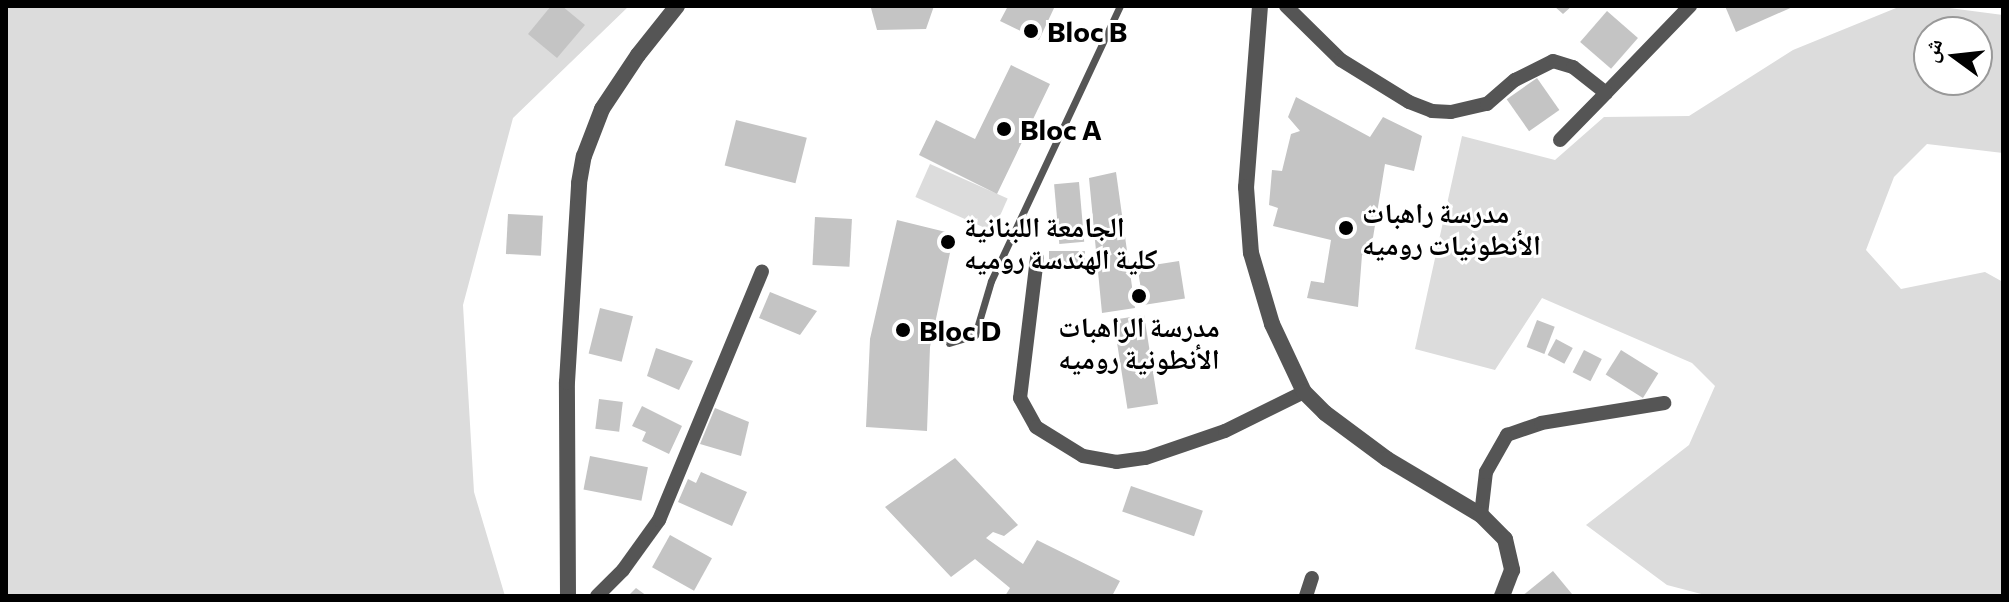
<!DOCTYPE html>
<html>
<head>
<meta charset="utf-8">
<style>
  body { margin:0 }
  #map { position:relative; width:2009px; height:602px; overflow:hidden; background:#fff; font-family:Commissioner,"Noto Naskh Arabic",sans-serif }
  div>[style] { position:absolute }
  [style*='--x'] { left:calc(var(--x)*1px); top:calc(var(--y)*1px); width:calc(var(--w)*1px); rotate:calc(var(--a)*1deg) }
  .green>* { inset:0; background:#dcdcdc; transform-origin:0 0 }
  .building>* { inset:0; background:#c4c4c4; transform-origin:0 0 }
  .service>* { height:7px; margin:-3.5px; padding:0 3.5px; transform-origin:3.5px; border-radius:3.5px; background:#555 }
  .minor>* { height:14px; margin:-7px; padding:0 7px; transform-origin:7px; border-radius:7px; background:#555 }
  .tertiary>* { height:16px; margin:-8px; padding:0 8px; transform-origin:8px; border-radius:8px; background:#555 }
  .dots>* { width:22px; height:22px; translate:-50% -50%; box-sizing:border-box; border:4px solid #fff; border-radius:50% }
  span { translate:-50% -50%; white-space:nowrap; text-align:center; line-height:1.15; -webkit-text-stroke:6px #fff; paint-order:stroke }
  .poi-label { font-size:28px; color:#000; font-weight:700 }
  .left { translate:0 -50%; text-align:left }
  .frame { position:absolute; inset:0; border:8px solid #000; pointer-events:none }
  .north { position:absolute; left:1913px; top:16px; width:80px; height:80px; box-sizing:border-box; background:#fff; border:2px solid #999; border-radius:50%; rotate:285deg; font-size:22px; font-weight:700; line-height:32px; text-align:center; color:#000 }
  .north::after { content:''; display:block; margin:auto; width:28px; height:36px; background:#000; clip-path:polygon(50% 0,100% 100%,50% 72%,0 100%) }
</style>
</head>
<body>
<div id="map">
  <div class="green">
    <div style="clip-path:polygon(6px 6px,629px 6px,513px 118px,463px 305px,474px 492px,505px 596px,6px 596px)"></div>
    <div style="clip-path:polygon(evenodd,1901px 6px,1934px 6px,2003px 15px,2003px 153px,1927px 144px,1894px 177px,1866px 250px,1901px 289px,1985px 272px,2003px 282px,2003px 596px,1709px 596px,1667px 585px,1586px 525px,1689px 445px,1715px 386px,1692px 363px,1542px 298px,1495px 370px,1415px 349px,1462px 136px,1555px 160px,1604px 117px,1689px 116px,1793px 50px,1901px 6px,1929px 32px,1977px 32px,1977px 80px,1929px 80px,1929px 32px)"></div>
    <div style="left:930px;top:164px;width:85px;height:36px;rotate:24deg"></div>
  </div>
  <div class="building">
    <div style="clip-path:polygon(551px 6px,562px 6px,585px 25px,557px 58px,528px 34px)"></div>
    <div style="clip-path:polygon(906px 6px,934px 6px,926px 29px,877px 30px,871px 8px)"></div>
    <div style="clip-path:polygon(1008px 6px,1055px 6px,1039px 40px,1000px 21px)"></div>
    <div style="clip-path:polygon(1554px 6px,1572px 6px,1563px 14px)"></div>
    <div style="clip-path:polygon(1725px 6px,1795px 6px,1736px 32px)"></div>
    <div style="left:1607px;top:11px;width:41px;height:41px;rotate:41deg"></div>
    <div style="clip-path:polygon(1011px 65px,1050px 84px,997px 194px,919px 155px,936px 120px,975px 139px)"></div>
    <div style="left:1537px;top:78px;width:39px;height:37px;rotate:55deg"></div>
    <div style="clip-path:polygon(1296px 97px,1370px 137px,1383px 117px,1422px 136px,1414px 171px,1385px 164px,1370px 256px,1362px 255px,1358px 307px,1307px 298px,1311px 281px,1324px 283px,1331px 240px,1273px 226px,1278px 208px,1269px 205px,1272px 170px,1282px 171px,1291px 134px,1300px 131px,1288px 117px)"></div>
    <div style="left:736px;top:120px;width:73px;height:47px;rotate:14deg"></div>
    <div style="clip-path:polygon(1116px 172px,1135px 308px,1102px 313px,1089px 178px)"></div>
    <div style="left:1079px;top:182px;width:60px;height:25px;rotate:85deg"></div>
    <div style="left:508px;top:214px;width:35px;height:40px;rotate:3deg"></div>
    <div style="left:815px;top:217px;width:37px;height:48px;rotate:3deg"></div>
    <div style="clip-path:polygon(897px 220px,954px 234px,930px 347px,927px 431px,866px 427px,870px 339px)"></div>
    <div style="left:1085px;top:251px;width:14px;height:36px;rotate:90deg"></div>
    <div style="left:1179px;top:261px;width:38px;height:42px;rotate:81deg"></div>
    <div style="clip-path:polygon(770px 292px,817px 311px,800px 335px,759px 318px)"></div>
    <div style="left:600px;top:308px;width:34px;height:47px;rotate:14deg"></div>
    <div style="left:1144px;top:315px;width:90px;height:31px;rotate:81deg"></div>
    <div style="left:1537px;top:320px;width:19px;height:29px;rotate:21deg"></div>
    <div style="left:1556px;top:339px;width:19px;height:18px;rotate:28deg"></div>
    <div style="clip-path:polygon(656px 348px,693px 361px,679px 390px,647px 376px)"></div>
    <div style="left:1584px;top:350px;width:20px;height:25px;rotate:27deg"></div>
    <div style="left:1621px;top:350px;width:44px;height:29px;rotate:32deg"></div>
    <div style="left:599px;top:399px;width:24px;height:30px;rotate:7deg"></div>
    <div style="clip-path:polygon(642px 406px,682px 426px,669px 454px,642px 441px,646px 432px,632px 426px)"></div>
    <div style="clip-path:polygon(715px 408px,749px 422px,741px 456px,700px 444px)"></div>
    <div style="left:590px;top:456px;width:59px;height:34px;rotate:11deg"></div>
    <div style="clip-path:polygon(955px 458px,1018px 525px,1004px 536px,993px 532px,986px 538px,1023px 564px,1037px 540px,1120px 581px,1112px 596px,1005px 596px,1010px 588px,975px 559px,951px 577px,885px 507px)"></div>
    <div style="clip-path:polygon(701px 472px,747px 492px,732px 526px,678px 502px,688px 479px,696px 483px)"></div>
    <div style="left:1131px;top:486px;width:76px;height:27px;rotate:19deg"></div>
    <div style="left:670px;top:535px;width:48px;height:37px;rotate:29deg"></div>
    <div style="clip-path:polygon(1553px 571px,1572px 594px,1569px 596px,1522px 596px)"></div>
    <div style="clip-path:polygon(636px 588px,647px 596px,628px 596px)"></div>
  </div>
  <div class="service">
    <div style="--x:949;--y:343;--w:27;--a:-17"></div>
    <div style="--x:975;--y:335;--w:56;--a:-73.5"></div>
    <div style="--x:991;--y:281;--w:304;--a:-64.9"></div>
  </div>
  <div class="minor">
    <div style="--x:1286;--y:6;--w:77;--a:44.5"></div>
    <div style="--x:1341;--y:60;--w:80;--a:31.7"></div>
    <div style="--x:1409;--y:102;--w:25;--a:21"></div>
    <div style="--x:1432;--y:111;--w:19;--a:3"></div>
    <div style="--x:1451;--y:112;--w:37;--a:-13"></div>
    <div style="--x:1487;--y:104;--w:37;--a:-41"></div>
    <div style="--x:1515;--y:80;--w:42;--a:-26.6"></div>
    <div style="--x:1553;--y:61;--w:21;--a:17"></div>
    <div style="--x:1573;--y:67;--w:42;--a:38.2"></div>
    <div style="--x:1606;--y:93;--w:121;--a:-46"></div>
    <div style="--x:1560;--y:140;--w:66;--a:-45.6"></div>
    <div style="--x:1037;--y:258;--w:141;--a:96.9"></div>
    <div style="--x:1020;--y:398;--w:33;--a:61"></div>
    <div style="--x:1036;--y:427;--w:55;--a:31.7"></div>
    <div style="--x:1083;--y:456;--w:34;--a:10"></div>
    <div style="--x:1116;--y:462;--w:30;--a:-8"></div>
    <div style="--x:1146;--y:458;--w:83;--a:-18.9"></div>
    <div style="--x:1225;--y:431;--w:88;--a:-26.3"></div>
    <div style="--x:1481;--y:515;--w:43;--a:-83.4"></div>
    <div style="--x:1486;--y:472;--w:43;--a:-60.4"></div>
    <div style="--x:1507;--y:435;--w:36;--a:-19"></div>
    <div style="--x:1541;--y:423;--w:125;--a:-9.2"></div>
    <div style="--x:597;--y:596;--w:37;--a:-45"></div>
    <div style="--x:623;--y:570;--w:62;--a:-54.2"></div>
    <div style="--x:659;--y:520;--w:269;--a:-67.5"></div>
    <div style="--x:1306;--y:596;--w:19;--a:-72"></div>
  </div>
  <div class="tertiary">
    <div style="--x:1260;--y:6;--w:182;--a:94.4"></div>
    <div style="--x:1246;--y:187;--w:66;--a:85.7"></div>
    <div style="--x:1251;--y:253;--w:74;--a:73.5"></div>
    <div style="--x:1272;--y:324;--w:75;--a:64.8"></div>
    <div style="--x:1304;--y:392;--w:30;--a:45"></div>
    <div style="--x:1325;--y:413;--w:77;--a:36.6"></div>
    <div style="--x:1387;--y:459;--w:109;--a:30.8"></div>
    <div style="--x:1481;--y:515;--w:34;--a:45"></div>
    <div style="--x:1505;--y:539;--w:32;--a:77"></div>
    <div style="--x:1512;--y:570;--w:28;--a:111"></div>
    <div style="--x:568;--y:596;--w:214;--a:-90.3"></div>
    <div style="--x:567;--y:382;--w:199;--a:-86.5"></div>
    <div style="--x:579;--y:183;--w:27;--a:-80"></div>
    <div style="--x:584;--y:156;--w:50;--a:-69"></div>
    <div style="--x:602;--y:109;--w:65;--a:-56.3"></div>
    <div style="--x:638;--y:55;--w:63;--a:-51.5"></div>
  </div>
  <div class="dots">
    <div style="left:1031px;top:31px;background:#000"></div>
    <div style="left:1004px;top:129px;background:#000"></div>
    <div style="left:1346px;top:228px;background:#000"></div>
    <div style="left:948px;top:242px;background:#000"></div>
    <div style="left:1139px;top:296px;background:#000"></div>
    <div style="left:903px;top:330px;background:#000"></div>
  </div>
  <div class="poi-label">
    <span class="left" style="left:1047px;top:31px">Bloc B</span>
    <span class="left" style="left:1020px;top:129px">Bloc A</span>
    <span class="left" style="left:1362px;top:228px">مدرسة راهبات<br>الأنطونيات روميه</span>
    <span class="left" style="left:964px;top:242px">الجامعة اللبنانية<br>كلية الهندسة روميه</span>
    <span style="left:1139px;top:342px">مدرسة الراهبات<br>الأنطونية روميه</span>
    <span class="left" style="left:919px;top:330px">Bloc D</span>
  </div>
  <div class="frame"></div>
  <div class="north">ش</div>
</div>
</body>
</html>
